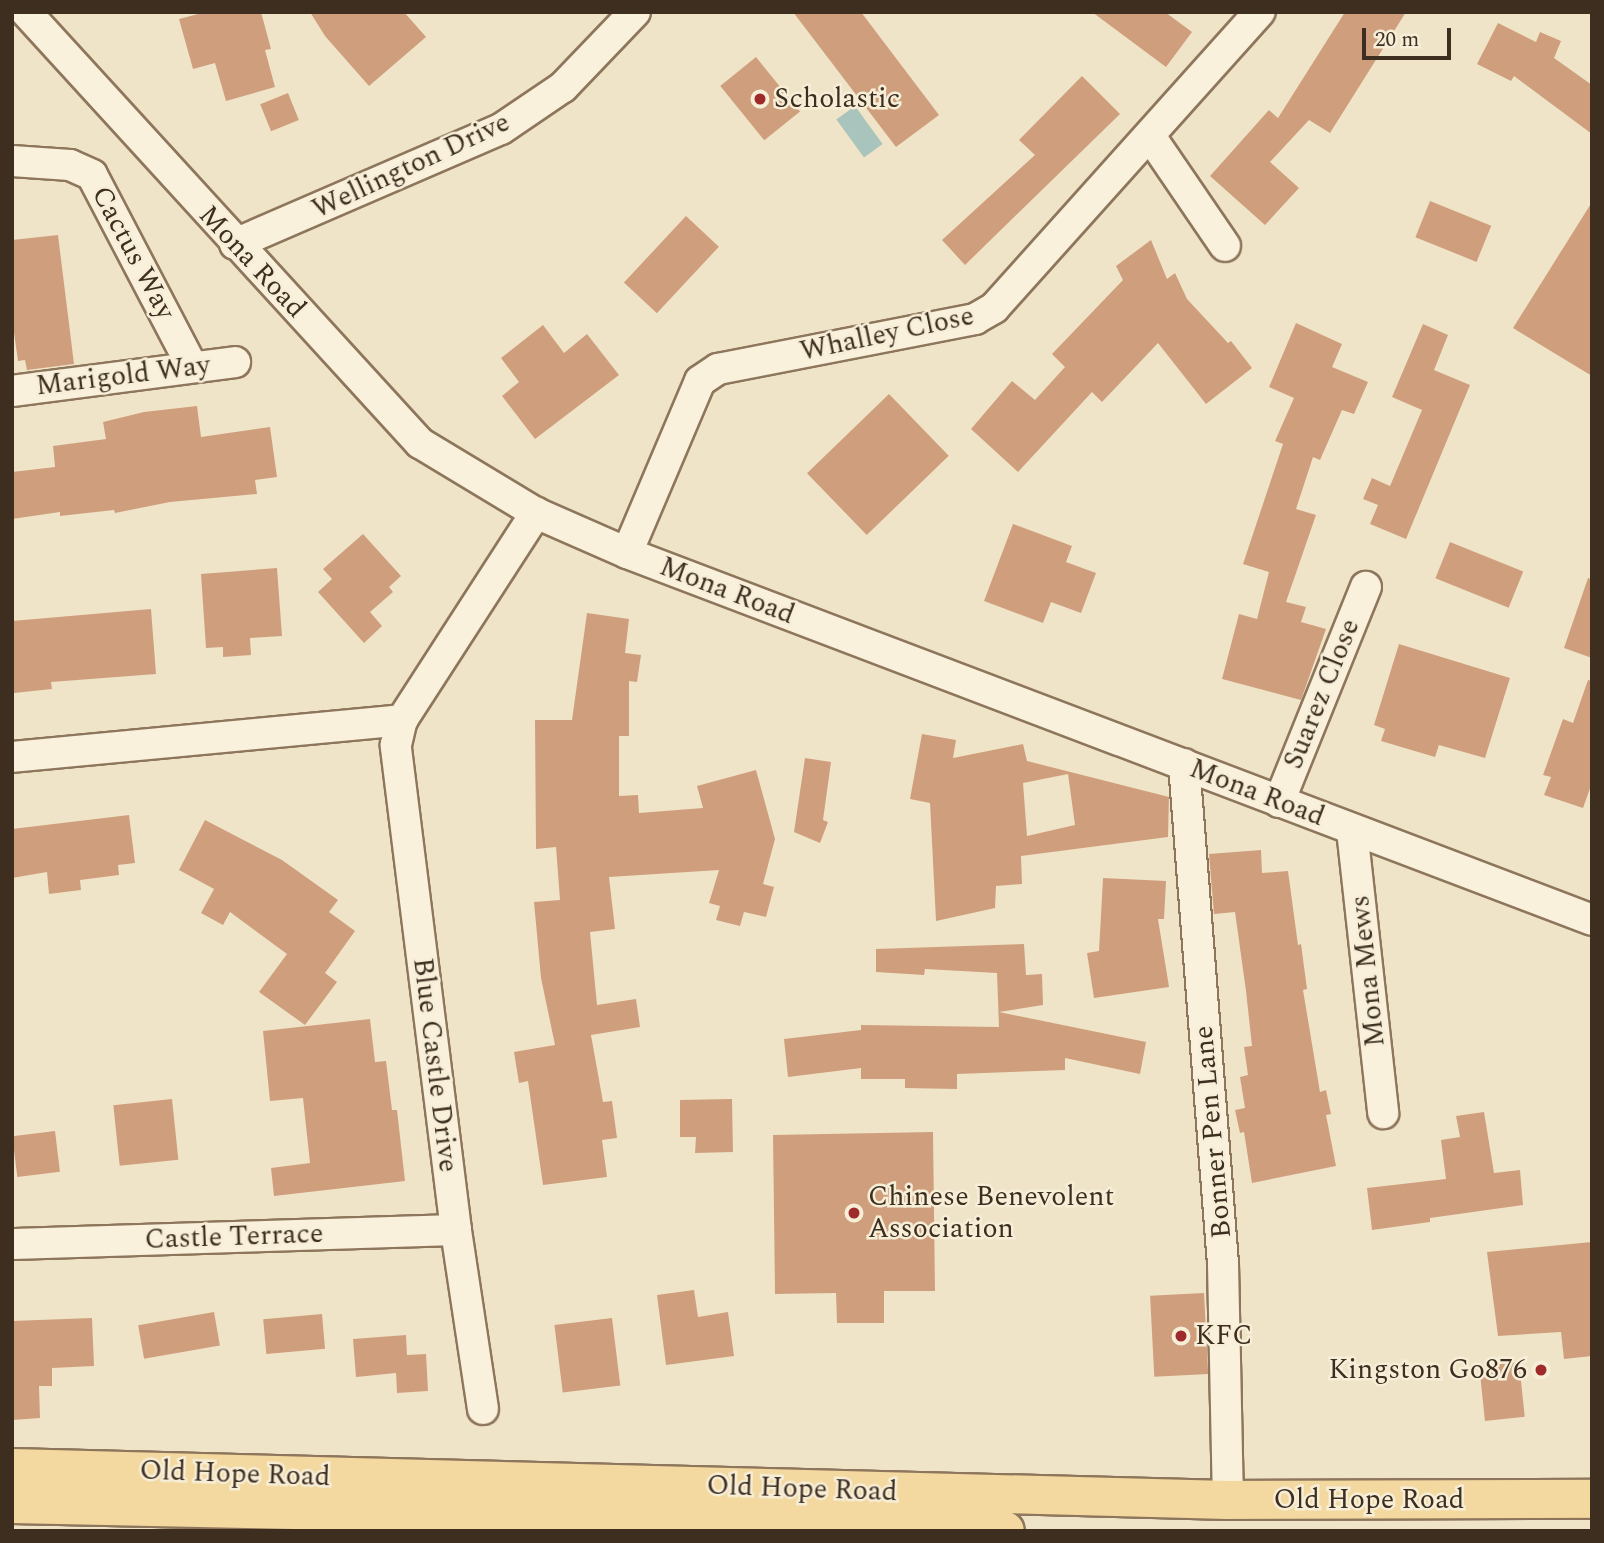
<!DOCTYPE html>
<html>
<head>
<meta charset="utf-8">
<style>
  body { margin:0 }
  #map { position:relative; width:1604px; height:1543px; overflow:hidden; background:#f0e4c8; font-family:Spectral,serif }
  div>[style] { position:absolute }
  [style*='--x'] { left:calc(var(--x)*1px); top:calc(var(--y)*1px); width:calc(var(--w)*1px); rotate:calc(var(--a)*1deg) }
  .water>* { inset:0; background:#a9c4bc; transform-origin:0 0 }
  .building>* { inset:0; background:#cf9f7d; transform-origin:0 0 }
  .roads { filter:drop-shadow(2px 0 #8d765c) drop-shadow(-2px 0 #8d765c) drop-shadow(0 2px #8d765c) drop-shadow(0 -2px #8d765c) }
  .minor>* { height:30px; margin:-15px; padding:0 15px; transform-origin:15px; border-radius:15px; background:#faf1dc }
  .major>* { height:38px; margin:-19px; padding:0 19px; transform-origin:19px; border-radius:19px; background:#f3d9a0 }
  .dots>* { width:19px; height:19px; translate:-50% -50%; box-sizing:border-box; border:4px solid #f7eed8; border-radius:50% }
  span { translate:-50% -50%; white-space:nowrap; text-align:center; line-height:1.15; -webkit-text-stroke:5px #f7eed8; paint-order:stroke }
  .poi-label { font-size:28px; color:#3d2e20 }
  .left { translate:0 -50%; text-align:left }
  .right { translate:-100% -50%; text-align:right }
  .street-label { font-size:28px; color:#3d2e20 }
  .frame { position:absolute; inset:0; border:14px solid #3d2e20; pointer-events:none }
  .scale { position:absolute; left:1362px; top:28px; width:89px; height:32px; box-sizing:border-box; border:4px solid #3d2e20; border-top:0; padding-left:9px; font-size:21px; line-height:24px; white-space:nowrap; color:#3d2e20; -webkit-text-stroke:5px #f7eed8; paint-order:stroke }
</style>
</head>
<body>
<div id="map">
  <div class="water">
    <div style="left:855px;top:106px;width:47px;height:23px;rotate:54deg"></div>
  </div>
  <div class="building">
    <div style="clip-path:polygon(206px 12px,261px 12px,271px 49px,265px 50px,275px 87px,226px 101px,215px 63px,193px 69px,179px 19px)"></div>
    <div style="clip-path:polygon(310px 12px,404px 12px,426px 37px,369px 86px,325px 36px)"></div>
    <div style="clip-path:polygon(793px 12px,861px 12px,939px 115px,896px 147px)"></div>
    <div style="clip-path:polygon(1092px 12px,1165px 12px,1192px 32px,1166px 67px)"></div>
    <div style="clip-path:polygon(1345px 12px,1406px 12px,1330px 133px,1309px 120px,1270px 162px,1299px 188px,1265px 225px,1210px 176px,1269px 110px,1278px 118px)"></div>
    <div style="clip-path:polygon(1498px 23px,1536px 42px,1540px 32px,1561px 41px,1554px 58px,1592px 85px,1592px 134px,1514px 76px,1511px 81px,1477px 64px)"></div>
    <div style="left:756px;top:57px;width:70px;height:46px;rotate:51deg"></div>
    <div style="clip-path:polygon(1082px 76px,1120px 114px,965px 265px,942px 240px,1035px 155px,1019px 140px)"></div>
    <div style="left:288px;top:93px;width:29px;height:30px;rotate:68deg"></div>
    <div style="left:1430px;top:201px;width:66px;height:39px;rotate:22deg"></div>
    <div style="clip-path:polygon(1592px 202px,1592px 376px,1513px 328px)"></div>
    <div style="left:686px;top:216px;width:45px;height:91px;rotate:43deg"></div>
    <div style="clip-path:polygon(58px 235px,74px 364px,27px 370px,25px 360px,18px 361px,12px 318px,12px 240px)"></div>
    <div style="clip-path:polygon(1151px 240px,1167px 279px,1175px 273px,1187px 299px,1228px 343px,1231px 341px,1252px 368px,1206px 404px,1158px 343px,1102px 402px,1092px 392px,1018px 472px,971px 429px,1012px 381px,1035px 400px,1065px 367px,1052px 354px,1123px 280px,1116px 266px)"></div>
    <div style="clip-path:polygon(1296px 323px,1342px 344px,1332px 367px,1368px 382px,1354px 414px,1342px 410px,1320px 460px,1313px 457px,1296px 509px,1316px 515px,1286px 602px,1306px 607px,1301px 622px,1326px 629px,1301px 700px,1222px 679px,1239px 614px,1257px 619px,1269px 572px,1243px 564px,1283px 444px,1275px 441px,1294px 398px,1269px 387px)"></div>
    <div style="clip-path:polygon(1423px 324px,1448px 335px,1434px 370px,1470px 385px,1406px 539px,1370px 524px,1378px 505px,1363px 499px,1372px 478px,1390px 486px,1422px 410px,1392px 397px)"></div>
    <div style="clip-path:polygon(543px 325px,564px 353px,587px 334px,619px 375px,535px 439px,502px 396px,519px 382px,501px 358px)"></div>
    <div style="left:889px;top:394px;width:86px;height:114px;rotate:46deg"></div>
    <div style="clip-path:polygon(197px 406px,201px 437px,270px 427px,277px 477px,255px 480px,257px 494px,170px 502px,115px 513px,114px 510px,60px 516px,60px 512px,12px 519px,12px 472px,55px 467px,53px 446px,106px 439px,103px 422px,144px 412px)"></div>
    <div style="clip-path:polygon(1013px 524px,1072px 546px,1066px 562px,1096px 573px,1081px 613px,1051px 602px,1043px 623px,984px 601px)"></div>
    <div style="clip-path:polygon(363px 534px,401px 576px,389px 587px,393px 592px,370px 612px,382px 626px,364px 643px,318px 592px,332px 579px,323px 569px)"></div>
    <div style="left:1450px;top:542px;width:79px;height:39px;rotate:22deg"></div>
    <div style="clip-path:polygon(277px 568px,282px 636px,250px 638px,251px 655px,223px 657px,223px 647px,206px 648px,201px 574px)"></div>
    <div style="clip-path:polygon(1588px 578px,1592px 579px,1592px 658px,1564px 648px)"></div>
    <div style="clip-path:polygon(151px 609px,156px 674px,51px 682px,52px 689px,14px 693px,12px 621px)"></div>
    <div style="clip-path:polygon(587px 613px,629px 619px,625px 653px,641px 655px,637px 682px,629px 681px,629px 736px,619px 736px,619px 796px,638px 795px,639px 813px,703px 808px,697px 786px,756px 770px,775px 839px,763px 884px,774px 887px,766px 917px,744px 912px,740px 926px,716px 920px,720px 906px,709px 903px,719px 870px,609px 877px,615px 929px,590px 932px,597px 1005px,636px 999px,640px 1027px,591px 1035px,603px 1102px,612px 1101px,617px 1138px,602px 1140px,607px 1177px,543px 1185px,528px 1081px,519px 1083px,514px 1052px,555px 1045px,541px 978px,534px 902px,560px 900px,556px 847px,536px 849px,535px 720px,572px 720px)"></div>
    <div style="clip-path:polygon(1399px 644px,1510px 678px,1485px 758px,1439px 745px,1435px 757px,1381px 741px,1385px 729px,1374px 725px)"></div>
    <div style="clip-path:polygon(1588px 680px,1592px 681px,1592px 783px,1583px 808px,1544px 795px,1551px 777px,1543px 775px,1563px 719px,1573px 723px)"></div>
    <div style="clip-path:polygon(evenodd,922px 734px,956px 740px,953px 758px,1023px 744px,1027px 761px,1169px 797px,1168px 837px,1021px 856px,1022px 884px,996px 886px,995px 908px,936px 921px,930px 803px,910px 799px,922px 734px,1068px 774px,1075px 825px,1027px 836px,1023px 783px,1068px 774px)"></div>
    <div style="clip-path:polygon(805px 758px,831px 762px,823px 820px,828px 822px,820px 843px,794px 832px)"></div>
    <div style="clip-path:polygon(129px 815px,135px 863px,118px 865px,119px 875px,80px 880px,81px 890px,49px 894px,47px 872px,12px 878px,12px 829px)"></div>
    <div style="clip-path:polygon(205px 820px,282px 860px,338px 900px,329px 912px,355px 931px,325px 973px,337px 982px,305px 1025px,259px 992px,287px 954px,230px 912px,223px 925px,201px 913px,214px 889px,179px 870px)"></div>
    <div style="clip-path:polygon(1261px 850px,1262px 873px,1288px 871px,1298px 945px,1301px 944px,1307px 989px,1303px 990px,1320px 1092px,1326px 1090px,1331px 1114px,1326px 1115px,1336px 1166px,1252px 1183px,1244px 1132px,1240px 1133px,1235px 1110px,1245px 1108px,1240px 1077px,1248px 1075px,1244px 1047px,1252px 1046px,1246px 991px,1235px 912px,1214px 914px,1209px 854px)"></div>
    <div style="clip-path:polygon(1103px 878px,1166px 881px,1164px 919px,1158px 919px,1169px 987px,1094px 998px,1087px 953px,1099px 951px)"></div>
    <div style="clip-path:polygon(1024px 944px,1026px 975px,1042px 974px,1043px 1005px,999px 1012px,1146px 1042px,1140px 1074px,1065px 1058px,1065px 1070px,957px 1074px,957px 1089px,905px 1088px,905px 1079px,861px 1079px,861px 1068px,788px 1077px,784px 1039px,861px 1030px,861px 1025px,999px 1027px,997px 973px,925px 969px,924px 975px,876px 972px,876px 949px)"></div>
    <div style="clip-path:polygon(370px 1019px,375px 1062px,386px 1061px,392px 1110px,397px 1110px,405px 1181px,274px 1196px,271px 1168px,310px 1163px,303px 1098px,270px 1101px,263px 1031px)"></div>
    <div style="left:172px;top:1099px;width:61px;height:59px;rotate:84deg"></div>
    <div style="clip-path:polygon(732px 1099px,733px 1152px,695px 1153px,696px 1137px,680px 1137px,680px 1100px)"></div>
    <div style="clip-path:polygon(1484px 1112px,1494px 1173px,1520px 1170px,1523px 1205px,1430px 1218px,1430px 1222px,1372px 1230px,1367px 1188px,1446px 1179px,1441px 1140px,1460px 1137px,1456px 1116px)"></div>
    <div style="left:55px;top:1131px;width:41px;height:43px;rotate:83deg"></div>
    <div style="clip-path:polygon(933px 1132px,935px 1291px,884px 1291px,884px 1323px,837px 1323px,836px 1293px,775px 1294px,773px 1135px)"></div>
    <div style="clip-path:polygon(1592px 1242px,1592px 1356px,1564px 1359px,1561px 1332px,1498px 1336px,1487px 1252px)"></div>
    <div style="clip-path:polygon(694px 1290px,698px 1317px,728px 1312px,734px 1356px,666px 1365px,657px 1295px)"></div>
    <div style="left:1204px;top:1293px;width:81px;height:54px;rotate:87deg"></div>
    <div style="left:214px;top:1312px;width:34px;height:77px;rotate:80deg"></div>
    <div style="left:322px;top:1314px;width:35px;height:59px;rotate:85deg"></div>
    <div style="clip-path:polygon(92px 1318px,94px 1366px,52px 1368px,52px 1386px,39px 1386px,40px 1418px,12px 1420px,12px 1321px)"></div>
    <div style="left:612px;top:1318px;width:68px;height:58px;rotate:83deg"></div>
    <div style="clip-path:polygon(406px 1335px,407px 1355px,426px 1354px,428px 1391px,397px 1393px,396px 1373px,356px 1377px,353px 1339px)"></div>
    <div style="left:1519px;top:1362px;width:55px;height:40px;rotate:84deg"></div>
  </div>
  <div class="roads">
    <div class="minor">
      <div style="--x:26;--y:12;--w:584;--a:47.57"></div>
      <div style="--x:420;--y:443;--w:135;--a:31.1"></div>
      <div style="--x:536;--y:513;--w:99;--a:23.7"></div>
      <div style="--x:627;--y:553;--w:1032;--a:20.82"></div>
      <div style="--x:1150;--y:136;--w:133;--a:55.7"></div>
      <div style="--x:12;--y:161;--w:58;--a:3.9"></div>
      <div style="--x:70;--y:165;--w:24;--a:24"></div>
      <div style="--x:92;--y:175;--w:216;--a:62.4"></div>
      <div style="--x:235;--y:244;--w:290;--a:-23.4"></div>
      <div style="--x:501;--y:129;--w:75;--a:-34.1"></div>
      <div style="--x:563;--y:87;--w:104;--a:-46.2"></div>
      <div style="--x:12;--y:391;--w:225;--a:-7.4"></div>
      <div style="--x:627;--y:553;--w:187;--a:-67"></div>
      <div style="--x:700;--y:381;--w:22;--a:-34"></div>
      <div style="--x:718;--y:369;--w:262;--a:-11"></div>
      <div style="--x:975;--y:319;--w:22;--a:-30"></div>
      <div style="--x:994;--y:308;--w:398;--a:-48.1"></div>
      <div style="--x:12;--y:757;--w:392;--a:-5.4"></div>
      <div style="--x:1184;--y:764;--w:502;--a:85.54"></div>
      <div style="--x:1223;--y:1264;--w:236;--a:88.8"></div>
      <div style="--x:1279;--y:802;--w:232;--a:-68"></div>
      <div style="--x:1352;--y:830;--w:285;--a:83.7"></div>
      <div style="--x:12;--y:1244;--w:444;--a:-1.8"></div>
      <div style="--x:483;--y:1409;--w:181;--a:-98.6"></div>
      <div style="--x:456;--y:1230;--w:489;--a:-97.1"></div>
      <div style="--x:396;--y:745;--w:26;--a:-77"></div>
      <div style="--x:402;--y:720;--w:247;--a:-57.1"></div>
    </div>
    <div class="major">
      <div style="--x:12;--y:1468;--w:1216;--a:1.51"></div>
      <div style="--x:1228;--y:1500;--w:364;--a:-0.2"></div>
      <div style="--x:12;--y:1504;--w:520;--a:1.21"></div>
      <div style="--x:532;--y:1515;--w:473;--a:1.9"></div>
    </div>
  </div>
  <div class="dots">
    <div style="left:760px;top:99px;background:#9e2a2b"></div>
    <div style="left:854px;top:1213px;background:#9e2a2b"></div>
    <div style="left:1181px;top:1336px;background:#9e2a2b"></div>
    <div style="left:1541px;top:1370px;background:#9e2a2b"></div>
  </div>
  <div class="poi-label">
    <span class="left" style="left:774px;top:99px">Scholastic</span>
    <span class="left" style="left:868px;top:1213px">Chinese Benevolent<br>Association</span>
    <span class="left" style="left:1195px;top:1336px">KFC</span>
    <span class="right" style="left:1527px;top:1370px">Kingston Go876</span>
  </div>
  <div class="street-label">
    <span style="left:411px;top:166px;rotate:-25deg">Wellington Drive</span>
    <span style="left:133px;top:253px;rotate:62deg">Cactus Way</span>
    <span style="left:252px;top:262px;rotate:47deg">Mona Road</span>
    <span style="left:887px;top:334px;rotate:-12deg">Whalley Close</span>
    <span style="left:123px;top:376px;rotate:-7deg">Marigold Way</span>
    <span style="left:727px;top:591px;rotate:21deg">Mona Road</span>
    <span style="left:1322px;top:694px;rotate:-68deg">Suarez Close</span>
    <span style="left:1257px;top:793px;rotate:21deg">Mona Road</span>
    <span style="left:1368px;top:971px;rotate:-96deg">Mona Mews</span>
    <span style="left:435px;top:1065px;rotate:83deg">Blue Castle Drive</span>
    <span style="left:1213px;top:1132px;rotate:-95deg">Bonner Pen Lane</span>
    <span style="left:234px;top:1237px;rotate:-2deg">Castle Terrace</span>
    <span style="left:235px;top:1474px;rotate:2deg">Old Hope Road</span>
    <span style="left:802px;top:1489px;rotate:2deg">Old Hope Road</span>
    <span style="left:1369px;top:1500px">Old Hope Road</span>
  </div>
  <div class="frame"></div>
  <div class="scale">20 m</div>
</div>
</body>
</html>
